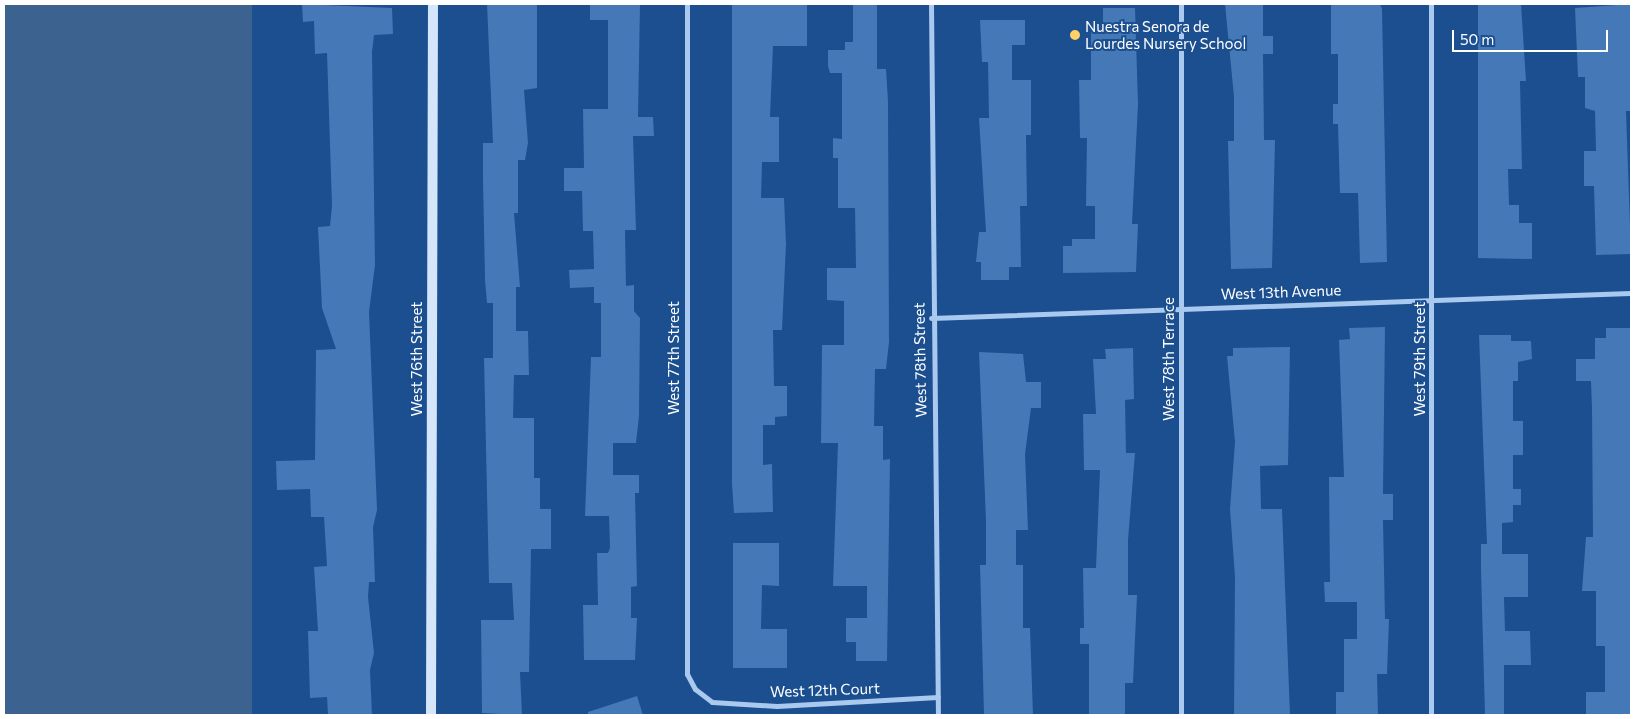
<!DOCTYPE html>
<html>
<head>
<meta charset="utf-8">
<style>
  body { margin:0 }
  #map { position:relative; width:1635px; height:719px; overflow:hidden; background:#1b4f8f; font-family:Commissioner,sans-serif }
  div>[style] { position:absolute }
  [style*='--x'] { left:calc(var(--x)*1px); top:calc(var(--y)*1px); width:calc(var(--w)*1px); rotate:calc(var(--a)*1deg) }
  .water>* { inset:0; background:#3c6290; transform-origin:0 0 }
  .building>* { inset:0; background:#4478b7 }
  .street>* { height:5px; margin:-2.5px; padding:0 2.5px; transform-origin:2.5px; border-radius:2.5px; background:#a9c9ee }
  .secondary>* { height:10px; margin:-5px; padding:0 5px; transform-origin:5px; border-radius:5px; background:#d6e6fa }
  .dots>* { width:14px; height:14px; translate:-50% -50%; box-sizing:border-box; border:2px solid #1b4f8f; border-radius:50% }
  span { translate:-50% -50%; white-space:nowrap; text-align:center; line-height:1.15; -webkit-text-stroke:4px #1b4f8f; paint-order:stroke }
  .poi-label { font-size:15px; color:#fff }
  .left { translate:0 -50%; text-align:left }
  .street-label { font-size:15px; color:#fff }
  .frame { position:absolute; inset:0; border:5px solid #fff; pointer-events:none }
  .scale { position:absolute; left:1452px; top:30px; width:156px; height:22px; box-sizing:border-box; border:2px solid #fff; border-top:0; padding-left:6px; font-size:15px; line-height:18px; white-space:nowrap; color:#fff; -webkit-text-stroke:4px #1b4f8f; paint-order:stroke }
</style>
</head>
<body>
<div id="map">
  <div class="water">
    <div style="left:4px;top:4px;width:248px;height:711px"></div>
  </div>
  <div class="building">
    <div style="clip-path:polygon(302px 4px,392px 8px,393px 34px,374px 35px,372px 52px,375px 265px,369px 312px,377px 510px,373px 527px,375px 582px,369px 582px,368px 597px,374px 653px,370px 670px,372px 715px,328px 715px,327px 697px,310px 698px,308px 631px,318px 631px,314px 567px,327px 566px,324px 517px,311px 517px,310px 489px,277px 490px,276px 461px,315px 460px,316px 350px,336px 349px,322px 308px,318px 227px,330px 226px,332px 206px,327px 53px,315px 54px,314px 21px,303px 22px)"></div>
    <div style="clip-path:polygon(487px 4px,537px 4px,537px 88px,524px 90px,528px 143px,525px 160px,518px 160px,518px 213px,514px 213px,520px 287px,516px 287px,516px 331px,528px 331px,529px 375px,514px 375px,513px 418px,534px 418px,534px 478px,540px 478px,540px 509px,551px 509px,551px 549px,531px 549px,529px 672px,520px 672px,522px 715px,482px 713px,481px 620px,514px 620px,512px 583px,489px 583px,484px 358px,493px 358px,493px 303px,487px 303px,485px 280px,483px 179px,483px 143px,493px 143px)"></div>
    <div style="clip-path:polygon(590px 4px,640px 4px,638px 117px,653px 117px,654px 136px,633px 136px,636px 230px,625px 230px,626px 286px,634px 285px,634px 311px,640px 318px,639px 416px,636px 443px,613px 443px,613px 475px,639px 475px,639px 493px,635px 493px,637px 586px,631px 587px,631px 618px,637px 618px,635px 660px,584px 660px,583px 605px,598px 605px,597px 553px,608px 553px,610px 548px,609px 516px,585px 516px,591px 357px,601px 357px,601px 303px,594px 303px,594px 287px,570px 288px,569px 270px,594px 269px,593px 231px,583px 231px,582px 191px,564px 191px,564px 168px,584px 168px,583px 109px,608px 109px,608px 20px,590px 20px)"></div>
    <div style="clip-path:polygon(732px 4px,807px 4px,807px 46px,773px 46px,770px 117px,779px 117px,779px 162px,762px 162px,761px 198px,784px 198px,786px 244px,782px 330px,773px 330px,774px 386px,787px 386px,787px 416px,775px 417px,775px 425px,763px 425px,763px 465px,772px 464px,773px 512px,734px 513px,732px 484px)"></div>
    <div style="clip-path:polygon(853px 4px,877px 4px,877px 69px,886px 69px,888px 101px,889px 342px,886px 369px,875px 369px,874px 426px,883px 426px,883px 460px,890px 459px,887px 661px,856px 661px,856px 642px,846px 642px,846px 618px,867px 618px,867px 586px,833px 586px,838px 443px,821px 443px,822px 345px,844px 345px,844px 301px,827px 300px,827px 268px,856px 268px,855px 208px,838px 208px,838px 158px,833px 158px,833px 138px,842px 139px,842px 73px,830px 73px,828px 66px,828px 50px,845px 50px,845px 42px,853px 42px)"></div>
    <div style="clip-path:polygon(1225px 4px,1263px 4px,1263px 36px,1273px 36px,1273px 54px,1263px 54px,1264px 140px,1275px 140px,1272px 268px,1231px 269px,1228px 141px,1234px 141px,1234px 97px)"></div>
    <div style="clip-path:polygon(1331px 4px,1380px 4px,1382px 9px,1387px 262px,1360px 263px,1358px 193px,1340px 193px,1338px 124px,1333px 124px,1333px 104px,1338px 104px,1338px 54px,1331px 54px)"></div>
    <div style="clip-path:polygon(1478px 4px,1521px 4px,1526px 81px,1520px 81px,1522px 169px,1508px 169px,1509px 205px,1519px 205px,1519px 223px,1532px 223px,1532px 259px,1478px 258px)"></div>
    <div style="clip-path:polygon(1631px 4px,1631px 111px,1626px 111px,1631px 254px,1596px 255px,1594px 186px,1584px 186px,1584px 151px,1596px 151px,1595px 111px,1585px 108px,1585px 77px,1578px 77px,1575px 8px)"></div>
    <div style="clip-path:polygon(1103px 8px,1135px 8px,1138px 104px,1132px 224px,1138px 224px,1136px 272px,1063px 273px,1063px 246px,1072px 246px,1072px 239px,1095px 239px,1095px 206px,1086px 206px,1087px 138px,1080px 138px,1079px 80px,1091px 80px,1091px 27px,1103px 27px)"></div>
    <div style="clip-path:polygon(980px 20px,1025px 20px,1025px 45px,1012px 45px,1012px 80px,1031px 80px,1031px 135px,1026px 135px,1027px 206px,1020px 206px,1021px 267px,1009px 267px,1009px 280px,981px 280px,981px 262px,976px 262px,979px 232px,986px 232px,979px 118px,989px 118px,988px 62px,982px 62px)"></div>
    <div style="clip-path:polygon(1385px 327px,1383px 494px,1393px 494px,1393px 520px,1383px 520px,1385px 619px,1389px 619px,1387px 674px,1377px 674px,1378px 715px,1336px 715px,1336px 692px,1344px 692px,1344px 639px,1357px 639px,1357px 602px,1325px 602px,1324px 582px,1330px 582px,1329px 477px,1344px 477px,1339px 340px,1350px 339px,1349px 328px)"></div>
    <div style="clip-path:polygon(1606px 328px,1631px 328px,1631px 715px,1586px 715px,1586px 692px,1605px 692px,1605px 646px,1596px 646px,1596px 591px,1582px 591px,1586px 537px,1593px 537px,1592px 409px,1591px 381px,1576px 381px,1576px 359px,1595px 359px,1595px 338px,1606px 338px)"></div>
    <div style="clip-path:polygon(1479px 335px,1511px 335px,1511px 341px,1531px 341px,1532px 359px,1518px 362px,1518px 381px,1513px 381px,1513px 421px,1523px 421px,1523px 455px,1513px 455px,1513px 489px,1521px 489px,1521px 505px,1513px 505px,1513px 522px,1502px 523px,1502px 554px,1528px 554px,1528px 597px,1504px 597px,1505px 631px,1530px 631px,1531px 665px,1504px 665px,1504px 715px,1485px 715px,1481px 571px,1481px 544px,1487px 544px)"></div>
    <div style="clip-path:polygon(1290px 347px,1288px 465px,1260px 466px,1261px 509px,1282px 509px,1290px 715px,1234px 715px,1235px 577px,1230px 509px,1235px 442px,1227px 356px,1233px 356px,1233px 348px)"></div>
    <div style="clip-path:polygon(1133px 348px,1134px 399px,1125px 400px,1126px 453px,1135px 453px,1128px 540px,1128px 595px,1137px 595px,1133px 683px,1125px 683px,1125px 715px,1089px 715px,1089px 644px,1080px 644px,1080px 628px,1084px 628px,1083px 568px,1096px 568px,1100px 470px,1084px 470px,1083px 414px,1096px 414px,1093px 359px,1106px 359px,1105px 349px)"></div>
    <div style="clip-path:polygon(979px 352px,1023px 354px,1026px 382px,1041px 382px,1041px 408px,1031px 408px,1025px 454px,1028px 530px,1016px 530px,1016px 565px,1023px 565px,1023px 628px,1030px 628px,1033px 715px,984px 715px,980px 565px,986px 565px,986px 521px)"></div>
    <div style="clip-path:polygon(733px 543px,779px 543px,779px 586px,762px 585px,761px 629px,787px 629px,787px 668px,733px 668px)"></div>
    <div style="clip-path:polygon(637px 696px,643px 715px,588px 715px,588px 712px)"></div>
  </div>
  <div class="street">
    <div style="--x:687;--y:4;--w:670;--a:90"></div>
    <div style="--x:687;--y:674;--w:17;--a:62"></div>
    <div style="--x:695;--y:689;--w:21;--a:37"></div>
    <div style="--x:712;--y:702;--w:65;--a:3.5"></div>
    <div style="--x:777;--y:706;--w:161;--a:-3.2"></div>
    <div style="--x:931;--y:4;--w:711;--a:89.44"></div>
    <div style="--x:931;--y:318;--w:700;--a:-2.05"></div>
    <div style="--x:1181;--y:715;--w:711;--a:-90"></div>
    <div style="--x:1431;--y:715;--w:711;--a:-90"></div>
  </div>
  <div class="secondary">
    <div style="--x:431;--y:715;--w:711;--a:-89.84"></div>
  </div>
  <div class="dots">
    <div style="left:1075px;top:35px;background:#ffd166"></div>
  </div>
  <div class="poi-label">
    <span class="left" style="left:1085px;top:35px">Nuestra Senora de<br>Lourdes Nursery School</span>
  </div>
  <div class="street-label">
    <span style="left:1281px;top:292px;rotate:-2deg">West 13th Avenue</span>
    <span style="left:674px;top:358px;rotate:-90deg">West 77th Street</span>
    <span style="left:417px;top:359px;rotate:-90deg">West 76th Street</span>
    <span style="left:1169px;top:359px;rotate:-90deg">West 78th Terrace</span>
    <span style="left:1420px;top:359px;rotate:-90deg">West 79th Street</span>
    <span style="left:920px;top:360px;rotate:-91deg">West 78th Street</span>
    <span style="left:825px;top:690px;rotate:-2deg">West 12th Court</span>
  </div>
  <div class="frame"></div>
  <div class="scale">50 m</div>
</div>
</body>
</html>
